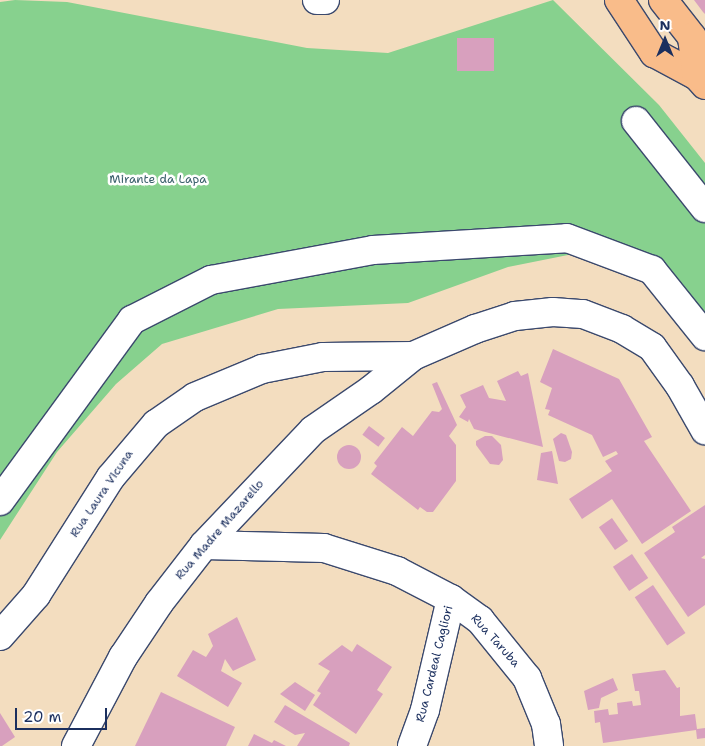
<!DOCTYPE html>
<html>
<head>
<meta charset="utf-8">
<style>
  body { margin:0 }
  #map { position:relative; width:705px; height:746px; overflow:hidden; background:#f3ddbf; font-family:"Shantell Sans",sans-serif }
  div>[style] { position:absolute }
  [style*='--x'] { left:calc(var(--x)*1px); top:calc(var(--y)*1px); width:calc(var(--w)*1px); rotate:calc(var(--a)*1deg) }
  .green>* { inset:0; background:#87d18e }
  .building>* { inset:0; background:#d8a0be; transform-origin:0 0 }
  .round { border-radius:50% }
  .roads { filter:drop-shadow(1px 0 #3b496d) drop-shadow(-1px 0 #3b496d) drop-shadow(0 1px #3b496d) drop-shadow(0 -1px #3b496d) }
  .minor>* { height:28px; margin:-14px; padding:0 14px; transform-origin:14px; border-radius:14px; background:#fff }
  .major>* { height:28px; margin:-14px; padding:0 14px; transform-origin:14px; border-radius:14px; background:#f9bc8a }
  span { translate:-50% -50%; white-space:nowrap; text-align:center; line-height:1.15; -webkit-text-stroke:5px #fff; paint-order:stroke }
  .park-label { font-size:12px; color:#3b606c }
  .street-label { font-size:12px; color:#1b2f5e }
  .north { position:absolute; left:640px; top:15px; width:50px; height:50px; -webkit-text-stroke:4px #fff; paint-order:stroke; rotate:0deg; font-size:14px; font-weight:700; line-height:20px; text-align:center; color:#1b2f5e }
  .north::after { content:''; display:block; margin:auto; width:18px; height:22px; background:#1b2f5e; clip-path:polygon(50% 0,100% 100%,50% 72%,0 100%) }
  .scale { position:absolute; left:15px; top:708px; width:92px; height:22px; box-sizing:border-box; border:2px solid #1b2f5e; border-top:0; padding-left:6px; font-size:15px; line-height:18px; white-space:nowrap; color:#1b2f5e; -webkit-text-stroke:4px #fff; paint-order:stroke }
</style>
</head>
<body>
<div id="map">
  <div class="green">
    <div style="clip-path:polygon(15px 0,67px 2px,307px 48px,388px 53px,553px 0,659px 105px,705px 163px,705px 348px,641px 277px,583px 252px,508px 267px,408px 303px,278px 309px,162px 344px,116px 384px,57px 452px,0 540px,0 2px)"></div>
  </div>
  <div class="building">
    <div style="clip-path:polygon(694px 0,705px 0,705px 14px,703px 12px)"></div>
    <div style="left:457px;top:38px;width:37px;height:33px"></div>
    <div style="clip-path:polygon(553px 349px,619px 379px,652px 437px,644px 441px,691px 511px,642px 544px,612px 499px,582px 519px,569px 499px,612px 471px,605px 461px,618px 454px,616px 451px,603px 457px,592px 435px,548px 415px,550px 410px,545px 409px,552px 388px,540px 382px)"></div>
    <div style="clip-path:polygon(518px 371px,521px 376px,528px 373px,543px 447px,474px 429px,469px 419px,468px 422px,459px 417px,466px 407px,460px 395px,483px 385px,489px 398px,506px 401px,497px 381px)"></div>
    <div style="clip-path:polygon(437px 382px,457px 425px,449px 436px,456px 445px,456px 481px,433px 512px,427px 512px,420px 507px,418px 510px,371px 474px,377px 466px,374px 463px,402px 427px,413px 436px,432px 411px,439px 412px,442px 409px,432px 384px)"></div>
    <div style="left:369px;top:426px;width:20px;height:11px;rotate:37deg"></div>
    <div style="clip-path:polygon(561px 433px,566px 435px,572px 452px,571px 459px,565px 462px,559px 461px,553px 439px)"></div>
    <div style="clip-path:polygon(485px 436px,492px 436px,501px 445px,503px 460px,499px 465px,490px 464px,476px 445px,476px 441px)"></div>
    <div class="round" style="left:337px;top:445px;width:24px;height:24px"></div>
    <div style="clip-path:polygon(552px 451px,558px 484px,537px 480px,541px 453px)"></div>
    <div style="clip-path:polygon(705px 505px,705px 555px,701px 558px,705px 559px,705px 605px,688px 617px,644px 553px,675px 532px,672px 527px)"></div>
    <div style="left:612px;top:518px;width:28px;height:16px;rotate:55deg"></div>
    <div style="left:632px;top:554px;width:29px;height:23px;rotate:56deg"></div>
    <div style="left:653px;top:585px;width:58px;height:22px;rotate:56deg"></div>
    <div style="clip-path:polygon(237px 617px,256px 660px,233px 671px,225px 659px,221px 671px,242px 683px,228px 707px,177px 676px,193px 650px,206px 657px,213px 646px,208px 634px)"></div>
    <div style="clip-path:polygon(357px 644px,392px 667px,377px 690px,383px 694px,356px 734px,313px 705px,321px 693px,317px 691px,330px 671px,318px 664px,342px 645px,352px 652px)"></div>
    <div style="clip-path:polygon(665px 670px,677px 688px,680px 687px,680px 716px,695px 714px,697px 729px,705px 728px,705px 738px,697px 739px,696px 730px,603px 743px,600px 722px,595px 723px,594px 711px,608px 709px,609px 715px,618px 714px,617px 703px,632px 701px,633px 706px,641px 705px,639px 691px,635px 691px,632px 674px)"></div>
    <div style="clip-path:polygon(613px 678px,618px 690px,601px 698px,599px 708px,588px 710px,584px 691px)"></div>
    <div style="clip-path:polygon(295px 682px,315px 695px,305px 711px,280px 694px)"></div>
    <div style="clip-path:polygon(161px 692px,235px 727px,226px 746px,135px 746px)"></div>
    <div style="clip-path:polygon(285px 705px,350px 743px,349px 746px,297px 746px,305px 733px,295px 735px,274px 722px)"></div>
    <div style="clip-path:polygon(0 713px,15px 737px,2px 746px,0 746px)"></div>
    <div style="clip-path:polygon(254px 734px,272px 743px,274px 740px,286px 746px,248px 746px)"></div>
  </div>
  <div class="roads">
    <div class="minor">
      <div style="--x:317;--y:0;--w:8;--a:0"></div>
      <div style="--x:636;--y:121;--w:111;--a:51.6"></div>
      <div style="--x:0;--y:501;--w:224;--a:-53.9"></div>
      <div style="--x:132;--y:320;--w:89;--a:-26.9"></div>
      <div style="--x:211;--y:280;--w:165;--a:-10.5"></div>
      <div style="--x:373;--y:250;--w:194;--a:-3.5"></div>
      <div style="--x:567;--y:238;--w:91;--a:20.6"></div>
      <div style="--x:652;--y:270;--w:85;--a:51.2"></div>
      <div style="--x:204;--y:545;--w:120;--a:1.4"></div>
      <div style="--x:324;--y:548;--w:77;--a:17.5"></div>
      <div style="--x:397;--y:571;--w:61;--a:27.4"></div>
      <div style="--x:451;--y:599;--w:114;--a:103.2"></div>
      <div style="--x:425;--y:710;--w:38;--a:110"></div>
      <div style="--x:451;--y:599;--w:36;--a:36"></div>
      <div style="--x:480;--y:620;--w:75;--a:51"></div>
      <div style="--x:527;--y:678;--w:50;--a:67.6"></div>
      <div style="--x:546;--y:724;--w:22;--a:82"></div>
      <div style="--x:0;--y:636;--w:55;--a:-48.7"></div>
      <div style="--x:36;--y:595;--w:140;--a:-57.6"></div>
      <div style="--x:111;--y:477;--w:70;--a:-49.7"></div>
      <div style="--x:156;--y:424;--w:47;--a:-34.7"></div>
      <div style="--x:195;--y:397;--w:73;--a:-22.7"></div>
      <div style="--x:262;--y:369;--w:62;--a:-11.1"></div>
      <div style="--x:323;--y:357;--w:90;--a:-0.6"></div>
      <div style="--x:413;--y:356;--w:68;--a:-23.5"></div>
      <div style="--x:475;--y:329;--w:42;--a:-18"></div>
      <div style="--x:515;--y:316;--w:38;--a:-6"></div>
      <div style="--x:553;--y:312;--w:30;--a:4"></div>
      <div style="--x:583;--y:314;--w:42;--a:21"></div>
      <div style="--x:622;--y:329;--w:35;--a:31"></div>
      <div style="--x:652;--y:347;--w:48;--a:54.3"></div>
      <div style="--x:680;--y:386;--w:51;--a:60.4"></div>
      <div style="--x:76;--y:746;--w:101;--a:-62.2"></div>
      <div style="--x:123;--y:657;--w:65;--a:-56.3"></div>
      <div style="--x:159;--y:603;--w:73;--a:-52.2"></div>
      <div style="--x:204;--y:545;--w:158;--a:-46.5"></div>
      <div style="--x:313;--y:430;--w:70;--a:-34.6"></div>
      <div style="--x:371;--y:390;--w:54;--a:-39"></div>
    </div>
    <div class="major">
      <div style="--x:619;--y:0;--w:64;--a:56.6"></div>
      <div style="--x:654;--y:53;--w:49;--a:28.1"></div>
      <div style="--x:697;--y:76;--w:12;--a:48"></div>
      <div style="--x:663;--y:0;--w:47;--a:51.9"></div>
      <div style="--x:692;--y:37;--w:39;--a:83"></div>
    </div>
  </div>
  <div class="park-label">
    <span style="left:158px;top:180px">Mirante da Lapa</span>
  </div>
  <div class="street-label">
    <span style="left:102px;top:494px;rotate:-56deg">Rua Laura Vicuna</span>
    <span style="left:220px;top:530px;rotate:-49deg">Rua Madre Mazarello</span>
    <span style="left:495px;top:641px;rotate:48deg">Rua Taruba</span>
    <span style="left:435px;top:664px;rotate:-76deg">Rua Cardeal Cagliori</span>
  </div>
  <div class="north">N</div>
  <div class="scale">20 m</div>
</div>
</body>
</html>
